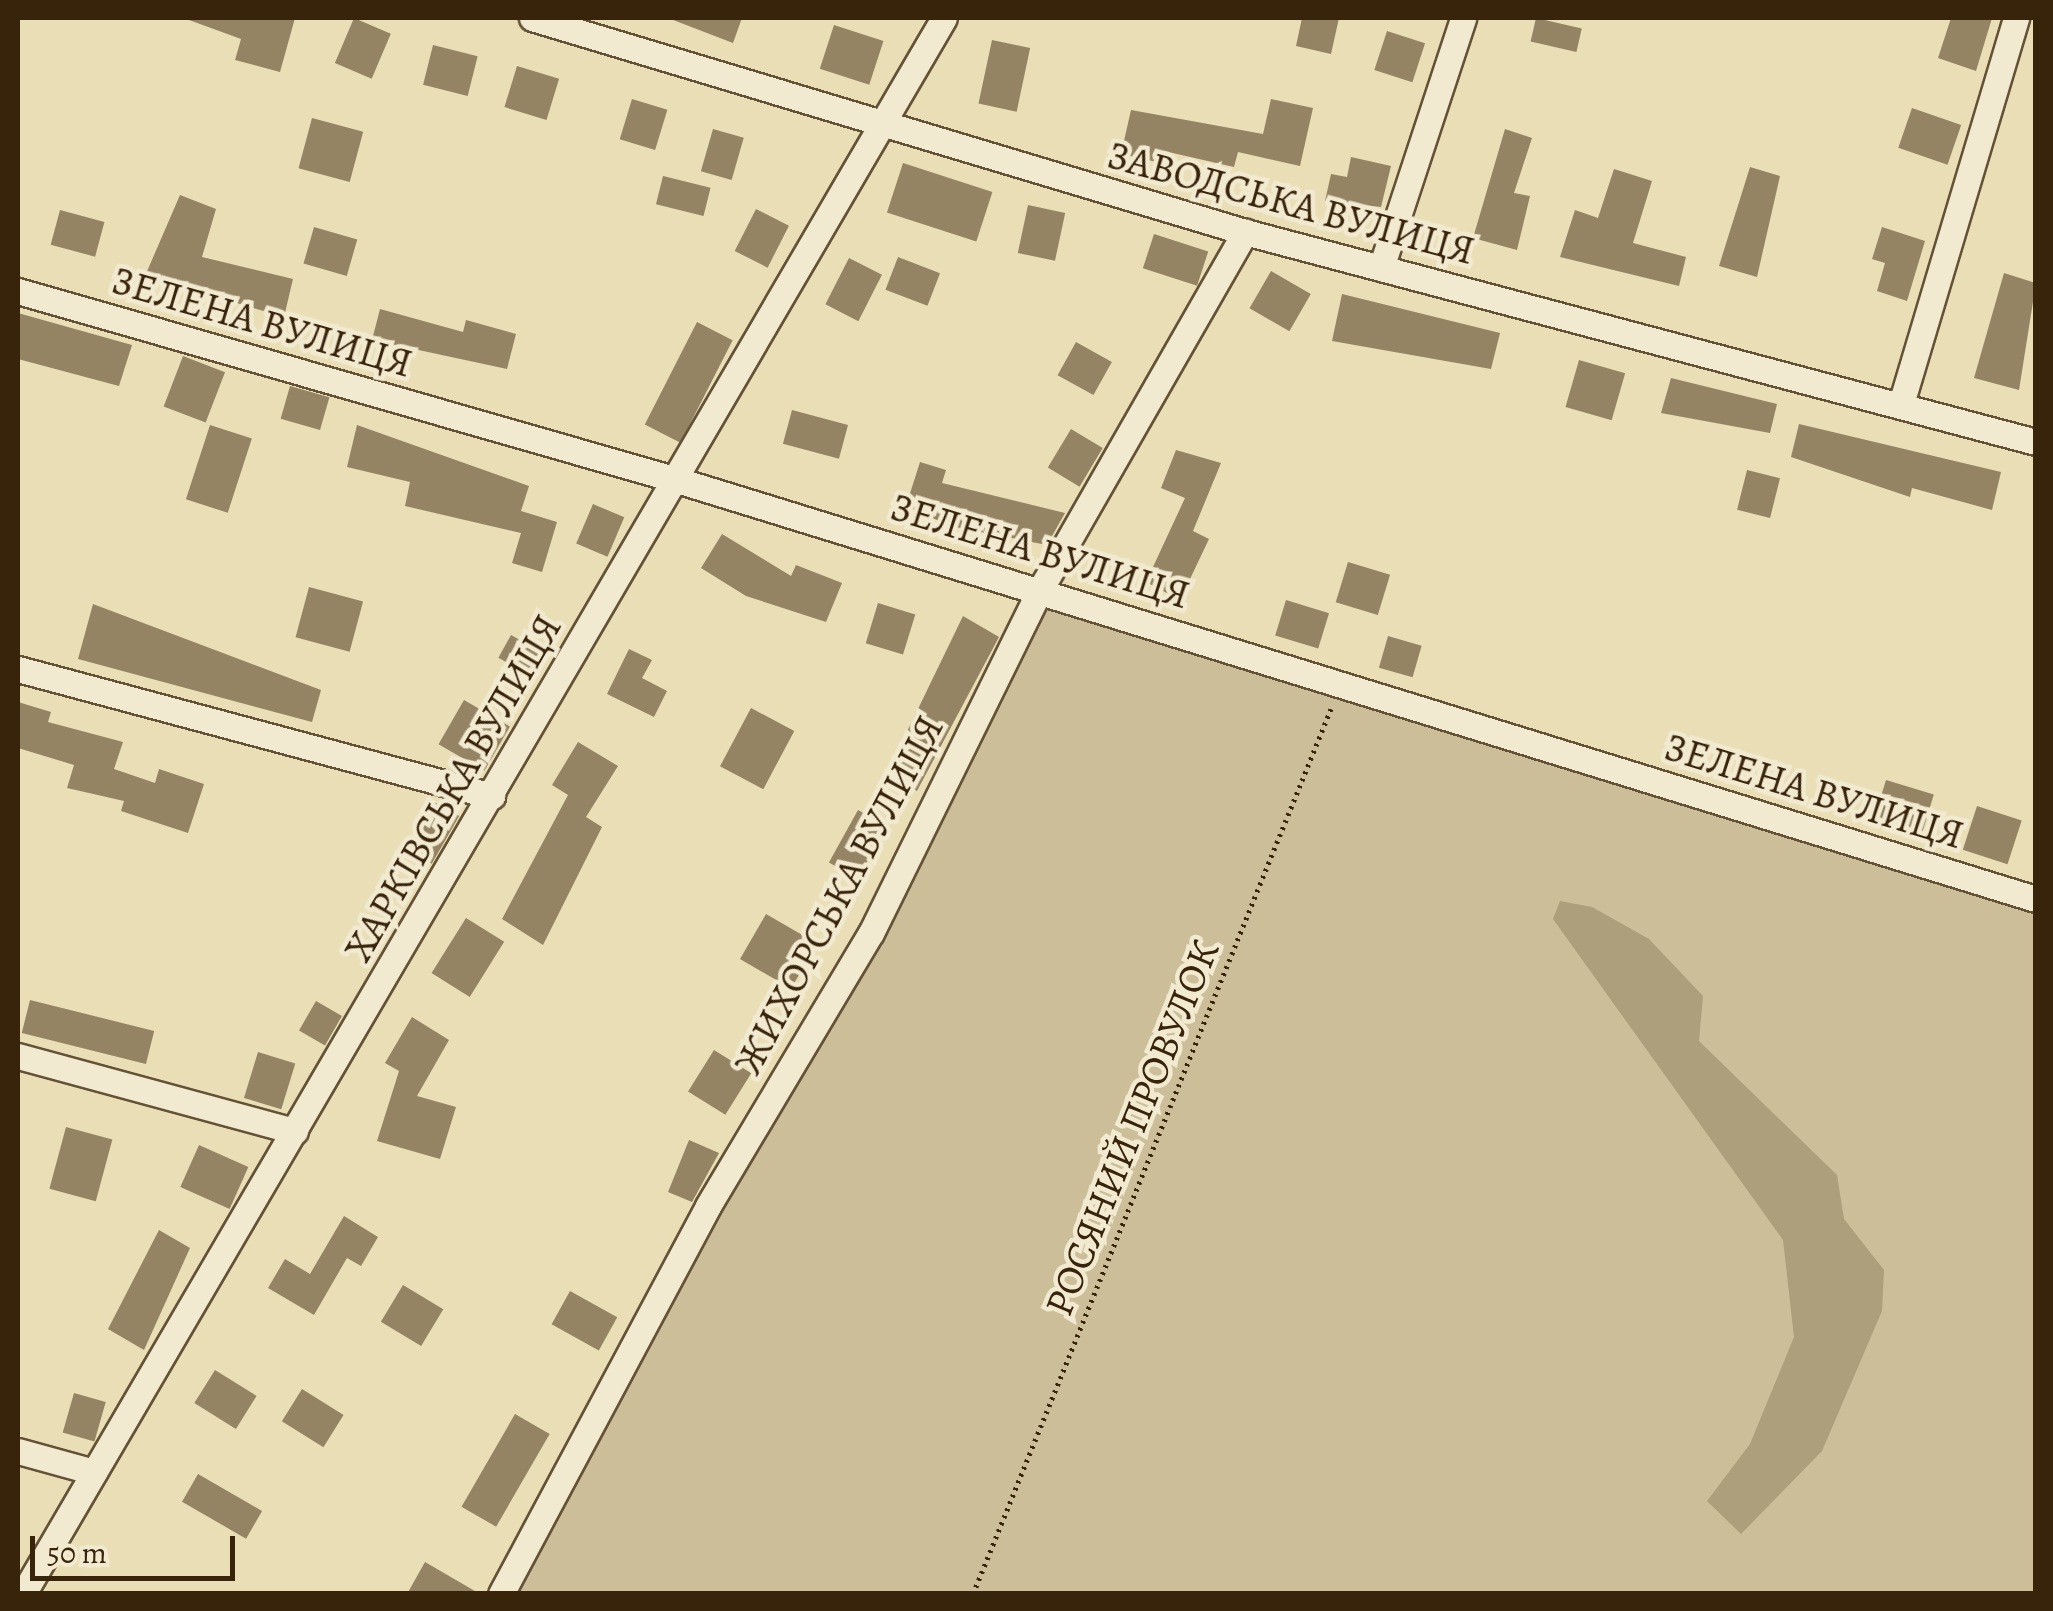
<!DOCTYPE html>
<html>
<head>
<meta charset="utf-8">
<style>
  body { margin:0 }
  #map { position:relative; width:2053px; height:1611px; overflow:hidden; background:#e9deb6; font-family:Alegreya,serif }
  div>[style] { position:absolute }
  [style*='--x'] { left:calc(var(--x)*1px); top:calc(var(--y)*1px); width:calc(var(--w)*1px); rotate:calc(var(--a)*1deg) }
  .green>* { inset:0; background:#cbbe99 }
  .water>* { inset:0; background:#ad9e7c }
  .building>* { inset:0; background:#948464; transform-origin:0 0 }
  .path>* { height:5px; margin-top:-2.5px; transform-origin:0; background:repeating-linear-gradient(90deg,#38230b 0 2.5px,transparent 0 7.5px) }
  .roads { filter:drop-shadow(2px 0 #645236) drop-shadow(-2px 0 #645236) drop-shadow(0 2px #645236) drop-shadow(0 -2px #645236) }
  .minor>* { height:25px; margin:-12.5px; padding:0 12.5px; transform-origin:12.5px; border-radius:12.5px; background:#f1ead0 }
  span { translate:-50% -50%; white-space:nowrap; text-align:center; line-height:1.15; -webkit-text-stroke:9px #f1ead0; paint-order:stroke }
  .street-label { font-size:40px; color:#38230b }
  .frame { position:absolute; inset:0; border:20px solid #38230b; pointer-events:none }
  .scale { position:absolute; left:30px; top:1536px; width:205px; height:45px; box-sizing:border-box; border:5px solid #38230b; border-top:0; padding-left:12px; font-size:30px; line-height:35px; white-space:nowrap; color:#38230b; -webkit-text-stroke:8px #f1ead0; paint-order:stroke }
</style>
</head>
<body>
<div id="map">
  <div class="green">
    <div style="clip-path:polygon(1040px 590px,2035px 899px,2035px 1593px,501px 1594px,871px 933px)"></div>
  </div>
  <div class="water">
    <div style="clip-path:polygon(1560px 901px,1592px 907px,1649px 939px,1703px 996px,1699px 1041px,1837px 1175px,1844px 1219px,1884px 1270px,1882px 1311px,1822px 1451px,1741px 1534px,1707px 1501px,1750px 1444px,1794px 1337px,1783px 1240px,1553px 919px)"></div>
  </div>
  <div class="building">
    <div style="clip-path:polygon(295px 18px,280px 72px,235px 60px,241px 39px,189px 20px)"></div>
    <div style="left:354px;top:18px;width:40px;height:49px;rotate:23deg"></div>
    <div style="clip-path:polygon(668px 18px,742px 18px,733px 43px)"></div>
    <div style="clip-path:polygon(1302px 18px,1339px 18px,1331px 54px,1296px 46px)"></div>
    <div style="left:1536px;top:18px;width:47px;height:24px;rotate:13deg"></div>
    <div style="clip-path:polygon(1951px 18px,1992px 18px,1976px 71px,1938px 58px)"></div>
    <div style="left:834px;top:25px;width:52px;height:46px;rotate:18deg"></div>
    <div style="left:1387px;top:31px;width:40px;height:41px;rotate:18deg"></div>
    <div style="left:992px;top:40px;width:39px;height:65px;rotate:12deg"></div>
    <div style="left:433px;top:45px;width:46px;height:41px;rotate:14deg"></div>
    <div style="left:517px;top:66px;width:44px;height:43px;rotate:17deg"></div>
    <div style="left:632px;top:99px;width:37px;height:42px;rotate:17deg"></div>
    <div style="clip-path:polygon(1271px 99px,1313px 108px,1300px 166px,1238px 152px,1234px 167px,1164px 151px,1161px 163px,1121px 154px,1131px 110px,1263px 134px)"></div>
    <div style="left:1912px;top:108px;width:52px;height:42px;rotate:19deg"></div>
    <div style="left:312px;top:118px;width:53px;height:52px;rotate:15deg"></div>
    <div style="left:713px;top:129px;width:32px;height:44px;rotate:16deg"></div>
    <div style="clip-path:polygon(1505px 129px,1532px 138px,1514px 193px,1530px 196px,1517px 250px,1473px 238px)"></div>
    <div style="clip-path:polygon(1351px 157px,1391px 166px,1381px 207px,1325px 201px,1331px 174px,1347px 177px)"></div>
    <div style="left:903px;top:163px;width:94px;height:52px;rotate:18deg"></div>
    <div style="clip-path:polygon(1750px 167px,1780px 176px,1757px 277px,1719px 266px)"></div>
    <div style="clip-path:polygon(1614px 169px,1652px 181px,1633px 243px,1686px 257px,1679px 286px,1560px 257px,1575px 210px,1598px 218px)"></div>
    <div style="left:663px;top:176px;width:49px;height:29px;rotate:14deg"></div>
    <div style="clip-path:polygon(180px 195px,216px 209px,202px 257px,293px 279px,284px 317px,145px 276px)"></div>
    <div style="left:1028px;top:205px;width:38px;height:49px;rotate:12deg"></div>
    <div style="left:756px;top:209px;width:37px;height:47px;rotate:27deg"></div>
    <div style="left:60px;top:210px;width:46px;height:36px;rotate:15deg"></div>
    <div style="left:314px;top:227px;width:45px;height:38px;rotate:16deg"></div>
    <div style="clip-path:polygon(1882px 227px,1925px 241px,1907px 301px,1877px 291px,1885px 263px,1872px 259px)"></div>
    <div style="left:1154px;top:234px;width:57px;height:36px;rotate:18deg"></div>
    <div style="left:898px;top:257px;width:45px;height:35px;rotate:21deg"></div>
    <div style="left:849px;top:258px;width:37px;height:52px;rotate:27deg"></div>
    <div style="left:1271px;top:271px;width:46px;height:43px;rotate:30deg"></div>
    <div style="clip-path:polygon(2004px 273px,2036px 283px,2019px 390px,1974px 378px)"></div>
    <div style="clip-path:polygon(1342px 294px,1500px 333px,1491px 369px,1332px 341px)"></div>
    <div style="clip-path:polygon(380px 309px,463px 332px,466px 320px,516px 334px,507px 369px,372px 340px)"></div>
    <div style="clip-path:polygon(18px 313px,132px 345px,119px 386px,18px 359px)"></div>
    <div style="left:697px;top:322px;width:40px;height:115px;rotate:27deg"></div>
    <div style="left:1076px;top:342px;width:41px;height:38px;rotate:29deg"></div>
    <div style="left:183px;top:356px;width:45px;height:54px;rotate:21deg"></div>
    <div style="left:1579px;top:360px;width:48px;height:49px;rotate:16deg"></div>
    <div style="clip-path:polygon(1671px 378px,1777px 404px,1770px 433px,1661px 413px)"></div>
    <div style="left:290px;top:386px;width:41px;height:34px;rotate:16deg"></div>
    <div style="left:792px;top:410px;width:58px;height:35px;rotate:15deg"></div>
    <div style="clip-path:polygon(1799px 424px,2001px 472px,1992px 510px,1912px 488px,1910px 497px,1791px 457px)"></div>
    <div style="left:210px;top:425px;width:44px;height:78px;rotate:18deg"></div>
    <div style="clip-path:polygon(357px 425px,529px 486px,521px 511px,557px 522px,542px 572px,512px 563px,521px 533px,405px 506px,410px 482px,347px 467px)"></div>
    <div style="left:1071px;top:429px;width:37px;height:45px;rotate:31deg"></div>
    <div style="clip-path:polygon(1176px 450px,1221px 463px,1193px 531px,1209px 539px,1180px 600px,1146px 582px,1185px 498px,1161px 488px)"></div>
    <div style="clip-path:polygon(920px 462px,946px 470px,942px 483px,1065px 513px,1047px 545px,950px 526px,906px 506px)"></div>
    <div style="left:1747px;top:470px;width:34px;height:41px;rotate:14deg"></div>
    <div style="left:593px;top:504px;width:34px;height:43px;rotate:23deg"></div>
    <div style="clip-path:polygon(722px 534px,791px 576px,796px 565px,842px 583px,826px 622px,746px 596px,701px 568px)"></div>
    <div style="left:1348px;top:562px;width:44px;height:42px;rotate:17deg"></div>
    <div style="left:309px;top:587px;width:56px;height:52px;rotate:15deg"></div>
    <div style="left:1286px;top:600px;width:45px;height:37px;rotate:17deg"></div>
    <div style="left:878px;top:603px;width:39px;height:42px;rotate:17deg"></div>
    <div style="clip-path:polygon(93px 604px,321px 690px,312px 722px,78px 659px)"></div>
    <div style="clip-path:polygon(963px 616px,999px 637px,917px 791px,887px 773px)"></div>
    <div style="left:511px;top:635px;width:38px;height:26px;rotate:29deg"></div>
    <div style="left:1388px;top:636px;width:35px;height:33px;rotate:16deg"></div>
    <div style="clip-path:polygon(629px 649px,652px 660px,642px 678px,667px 691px,654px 717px,607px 694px)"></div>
    <div style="left:464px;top:700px;width:53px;height:51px;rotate:30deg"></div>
    <div style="clip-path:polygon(18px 702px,51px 712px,48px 722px,123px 742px,114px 769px,155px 783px,159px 769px,204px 784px,188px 833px,121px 811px,124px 801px,67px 788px,74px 765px,18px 748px)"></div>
    <div style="left:751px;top:708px;width:49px;height:66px;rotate:28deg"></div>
    <div style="clip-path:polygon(578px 742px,618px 766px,586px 817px,602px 827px,543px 945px,502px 919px,568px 795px,552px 785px)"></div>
    <div style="left:1886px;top:780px;width:50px;height:42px;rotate:17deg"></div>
    <div style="left:435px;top:802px;width:28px;height:55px;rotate:30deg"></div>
    <div style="left:1977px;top:806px;width:47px;height:46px;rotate:18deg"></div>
    <div style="left:858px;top:810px;width:33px;height:60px;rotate:29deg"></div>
    <div style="left:766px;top:914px;width:59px;height:52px;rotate:30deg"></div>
    <div style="left:466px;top:918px;width:45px;height:65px;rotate:32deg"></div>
    <div style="left:30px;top:1000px;width:128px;height:34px;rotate:14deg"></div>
    <div style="left:316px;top:1001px;width:30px;height:34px;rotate:30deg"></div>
    <div style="clip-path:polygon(412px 1017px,449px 1040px,417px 1096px,456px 1107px,440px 1159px,377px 1141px,399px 1071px,385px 1063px)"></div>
    <div style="left:714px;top:1050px;width:44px;height:49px;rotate:32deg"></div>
    <div style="left:258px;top:1052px;width:39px;height:48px;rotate:17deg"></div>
    <div style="left:66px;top:1127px;width:48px;height:64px;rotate:15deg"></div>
    <div style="clip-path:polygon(689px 1140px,719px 1153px,692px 1202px,668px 1192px)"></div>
    <div style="left:199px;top:1145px;width:54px;height:46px;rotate:24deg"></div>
    <div style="clip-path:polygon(344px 1216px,378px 1237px,361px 1266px,347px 1258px,314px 1315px,268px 1288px,285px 1259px,310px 1274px)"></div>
    <div style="clip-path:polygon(159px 1230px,190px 1248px,144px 1350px,108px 1329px)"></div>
    <div style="left:403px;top:1285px;width:47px;height:43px;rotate:31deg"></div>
    <div style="left:570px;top:1291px;width:54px;height:38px;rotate:29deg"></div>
    <div style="left:215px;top:1370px;width:49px;height:39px;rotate:32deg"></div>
    <div style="left:302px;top:1389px;width:49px;height:38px;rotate:32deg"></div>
    <div style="left:74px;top:1393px;width:33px;height:41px;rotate:16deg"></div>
    <div style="left:515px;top:1414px;width:40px;height:107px;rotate:30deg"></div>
    <div style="left:198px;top:1474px;width:74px;height:32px;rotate:30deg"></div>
    <div style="clip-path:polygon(425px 1562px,480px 1594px,407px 1594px)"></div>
  </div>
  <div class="path">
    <div style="--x:973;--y:1594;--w:955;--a:-67.98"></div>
  </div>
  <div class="roads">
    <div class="minor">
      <div style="--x:532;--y:18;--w:744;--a:16.71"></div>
      <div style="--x:1245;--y:232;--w:818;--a:14.87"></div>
      <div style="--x:1381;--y:268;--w:263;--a:-71.8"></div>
      <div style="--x:18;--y:291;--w:686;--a:16"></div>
      <div style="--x:677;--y:480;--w:1422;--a:17.14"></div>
      <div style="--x:1901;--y:404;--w:403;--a:-73.4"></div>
      <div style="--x:18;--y:669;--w:491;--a:15"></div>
      <div style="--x:18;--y:1056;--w:287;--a:15.2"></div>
      <div style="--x:18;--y:1451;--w:79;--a:15.4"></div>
      <div style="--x:23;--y:1594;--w:1825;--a:-59.7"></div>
      <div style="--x:501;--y:1594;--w:440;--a:-61.9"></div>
      <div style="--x:708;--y:1206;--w:318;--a:-59.2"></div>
      <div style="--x:871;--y:933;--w:382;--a:-63.8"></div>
      <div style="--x:1040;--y:590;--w:413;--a:-60.2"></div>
    </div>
  </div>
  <div class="street-label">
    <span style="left:1291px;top:203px;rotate:15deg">ЗАВОДСЬКА ВУЛИЦЯ</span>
    <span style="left:262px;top:322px;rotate:16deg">ЗЕЛЕНА ВУЛИЦЯ</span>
    <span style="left:1040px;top:551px;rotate:17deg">ЗЕЛЕНА ВУЛИЦЯ</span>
    <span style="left:453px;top:788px;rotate:-60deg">ХАРКІВСЬКА ВУЛИЦЯ</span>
    <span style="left:1814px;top:791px;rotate:17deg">ЗЕЛЕНА ВУЛИЦЯ</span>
    <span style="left:839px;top:895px;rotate:-62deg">ЖИХОРСЬКА ВУЛИЦЯ</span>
    <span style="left:1132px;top:1128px;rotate:-68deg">РОСЯНИЙ ПРОВУЛОК</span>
  </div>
  <div class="frame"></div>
  <div class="scale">50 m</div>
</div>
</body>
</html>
